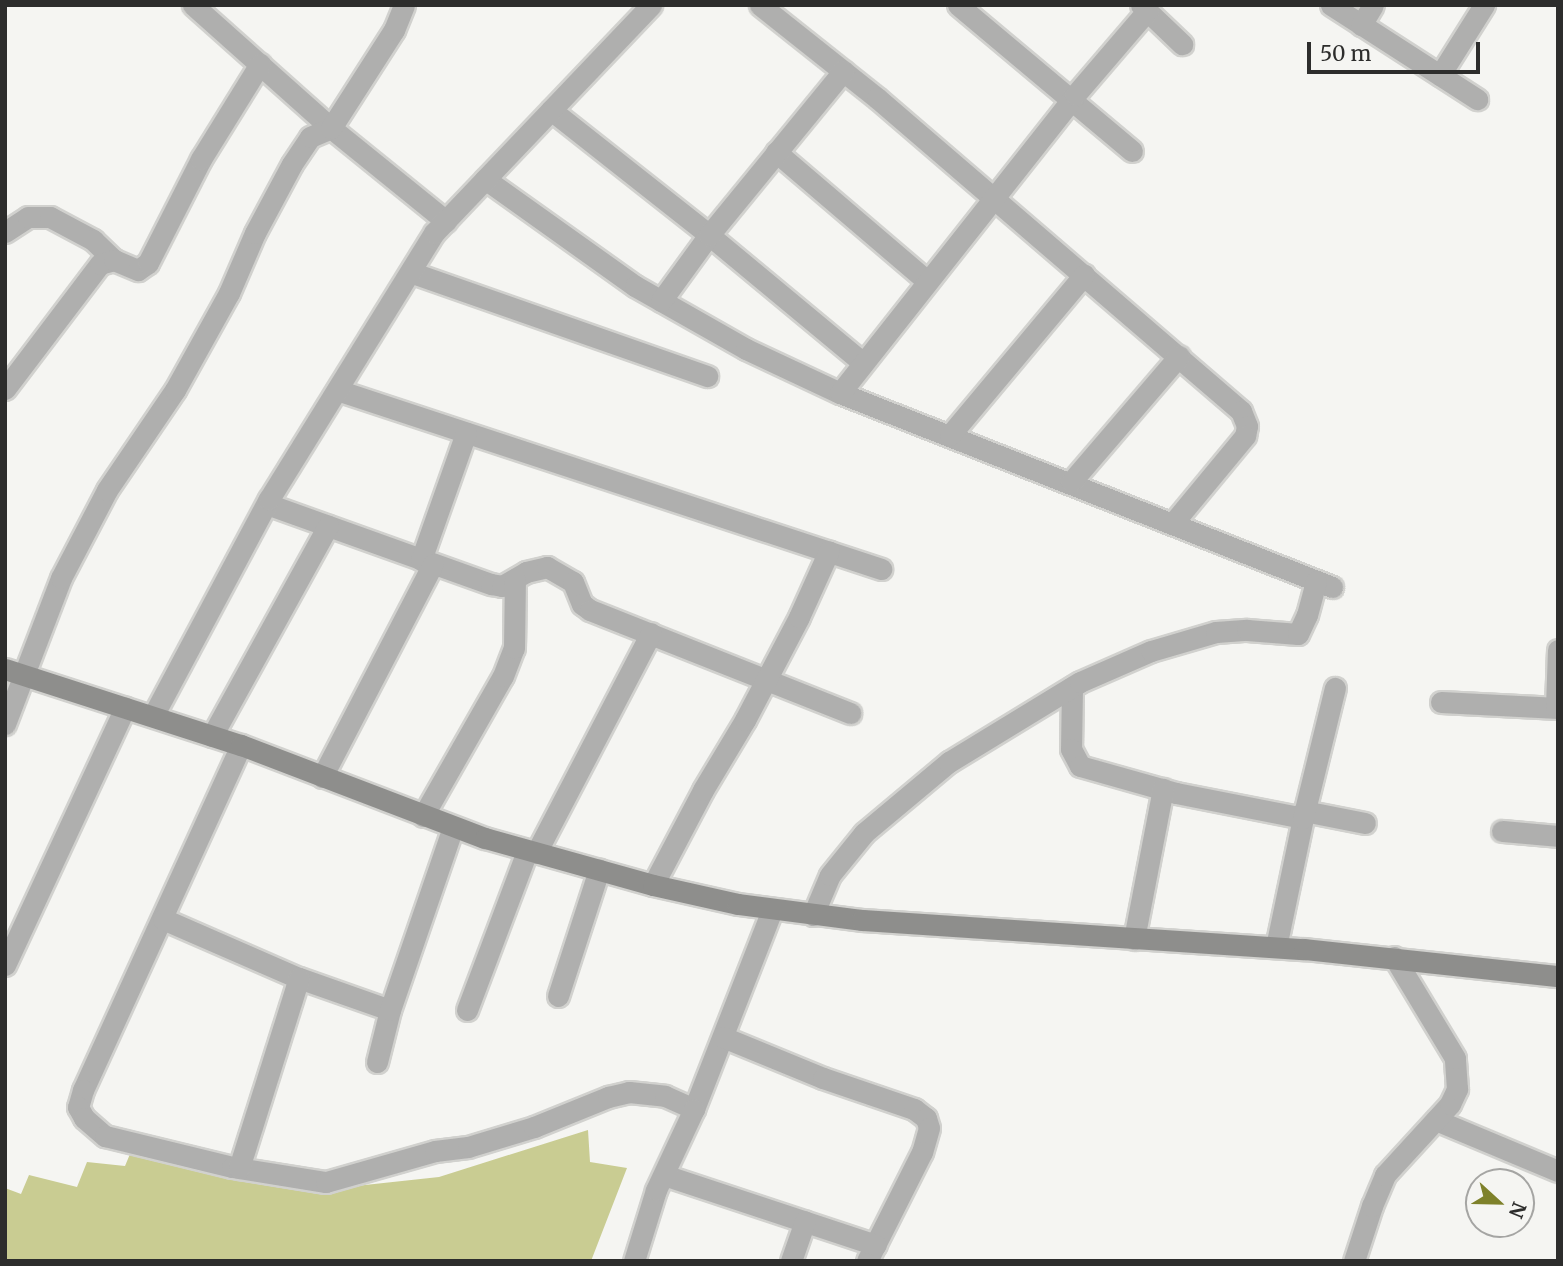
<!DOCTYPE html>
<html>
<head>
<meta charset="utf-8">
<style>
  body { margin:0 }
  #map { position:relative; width:1563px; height:1266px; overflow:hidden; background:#f5f5f2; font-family:Merriweather,serif }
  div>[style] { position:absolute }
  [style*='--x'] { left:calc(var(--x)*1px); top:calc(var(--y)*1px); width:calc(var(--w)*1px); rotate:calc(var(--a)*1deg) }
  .green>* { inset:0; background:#c9cc92 }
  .roads { filter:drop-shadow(2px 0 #d1d1ce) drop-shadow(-2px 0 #d1d1ce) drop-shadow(0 2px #d1d1ce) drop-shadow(0 -2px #d1d1ce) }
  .street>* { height:21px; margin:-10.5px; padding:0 10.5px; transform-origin:10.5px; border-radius:10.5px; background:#afafae }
  .secondary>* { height:21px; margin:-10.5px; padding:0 10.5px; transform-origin:10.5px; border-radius:10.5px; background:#8e8e8c }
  span { translate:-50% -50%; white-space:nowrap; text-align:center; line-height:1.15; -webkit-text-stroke:7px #f5f5f2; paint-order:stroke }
  .frame { position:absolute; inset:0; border:7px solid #2d2d2c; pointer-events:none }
  .north { position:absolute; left:1465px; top:1168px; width:70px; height:70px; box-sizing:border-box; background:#f5f5f2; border:2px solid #a5a5a3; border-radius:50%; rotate:112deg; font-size:19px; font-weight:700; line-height:28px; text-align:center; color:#2d2d2c }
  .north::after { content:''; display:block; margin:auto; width:24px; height:32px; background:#7e812a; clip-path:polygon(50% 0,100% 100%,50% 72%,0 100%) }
  .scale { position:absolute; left:1307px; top:42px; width:173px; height:32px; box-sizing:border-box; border:4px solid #2d2d2c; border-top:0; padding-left:9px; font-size:21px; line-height:24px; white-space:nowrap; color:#2d2d2c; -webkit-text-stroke:5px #f5f5f2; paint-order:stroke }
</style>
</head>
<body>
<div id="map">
  <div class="green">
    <div style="clip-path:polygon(588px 1130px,590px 1162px,627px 1168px,591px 1261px,5px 1261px,5px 1188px,21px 1194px,29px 1175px,77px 1187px,87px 1162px,125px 1166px,130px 1154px,328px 1189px,439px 1177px)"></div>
  </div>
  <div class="roads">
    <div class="street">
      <div style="--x:193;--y:5;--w:185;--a:41.7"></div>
      <div style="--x:331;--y:128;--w:148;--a:39"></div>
      <div style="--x:760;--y:5;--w:149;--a:38.5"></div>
      <div style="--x:877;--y:98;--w:480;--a:40.7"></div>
      <div style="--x:1241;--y:411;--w:16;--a:68"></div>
      <div style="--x:1247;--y:426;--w:10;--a:101"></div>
      <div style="--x:1245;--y:436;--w:113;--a:129.6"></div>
      <div style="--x:958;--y:5;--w:227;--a:40"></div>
      <div style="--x:1141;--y:5;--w:57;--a:43.6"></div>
      <div style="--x:1331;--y:5;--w:174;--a:32.8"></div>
      <div style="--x:1361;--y:25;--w:23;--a:-59"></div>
      <div style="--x:1440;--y:75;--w:83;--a:-57.8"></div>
      <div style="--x:551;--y:110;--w:201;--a:38.3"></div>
      <div style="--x:709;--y:235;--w:200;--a:39.7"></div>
      <div style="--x:776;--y:152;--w:199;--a:40.5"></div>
      <div style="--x:485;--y:179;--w:184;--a:35.5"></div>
      <div style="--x:635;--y:286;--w:128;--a:29.6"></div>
      <div style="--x:746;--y:349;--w:104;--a:25.1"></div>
      <div style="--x:840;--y:393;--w:529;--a:21.52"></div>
      <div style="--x:5;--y:232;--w:27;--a:-33"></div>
      <div style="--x:28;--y:217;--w:22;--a:0"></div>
      <div style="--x:50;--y:217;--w:49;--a:28.1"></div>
      <div style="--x:93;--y:240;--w:29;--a:44"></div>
      <div style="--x:410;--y:272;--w:315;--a:19.3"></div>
      <div style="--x:661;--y:301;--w:82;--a:-54"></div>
      <div style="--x:709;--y:235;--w:212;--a:-50.7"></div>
      <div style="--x:5;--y:389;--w:157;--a:-52.8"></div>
      <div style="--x:100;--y:264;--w:15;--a:-16"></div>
      <div style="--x:114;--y:260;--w:26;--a:23"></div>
      <div style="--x:138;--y:270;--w:12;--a:-35"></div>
      <div style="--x:148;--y:263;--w:117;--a:-63"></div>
      <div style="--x:201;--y:159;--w:112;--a:-58.2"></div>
      <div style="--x:337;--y:390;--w:573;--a:18.21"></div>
      <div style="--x:840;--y:393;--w:380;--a:-51.7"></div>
      <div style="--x:1075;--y:95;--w:111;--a:-49.4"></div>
      <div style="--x:950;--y:435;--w:209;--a:-50.1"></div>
      <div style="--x:1071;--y:482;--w:166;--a:-49.4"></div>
      <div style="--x:267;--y:504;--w:238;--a:19.7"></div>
      <div style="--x:491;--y:584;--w:11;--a:10"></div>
      <div style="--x:502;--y:586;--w:28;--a:-30"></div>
      <div style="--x:526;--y:572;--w:22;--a:-13"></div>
      <div style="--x:547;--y:567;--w:30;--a:30"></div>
      <div style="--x:573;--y:582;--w:24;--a:68"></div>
      <div style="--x:582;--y:604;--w:10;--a:37"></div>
      <div style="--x:590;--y:610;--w:280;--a:21.6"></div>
      <div style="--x:421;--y:560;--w:135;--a:-70.5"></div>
      <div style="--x:1072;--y:687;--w:62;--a:90.9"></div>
      <div style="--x:1071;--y:749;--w:19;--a:62"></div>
      <div style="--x:1080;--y:766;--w:100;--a:15.7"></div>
      <div style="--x:1176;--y:793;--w:129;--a:11.1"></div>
      <div style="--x:1441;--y:702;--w:117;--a:2.9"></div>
      <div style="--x:1556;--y:707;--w:57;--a:-88"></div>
      <div style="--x:153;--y:716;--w:246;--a:-61.9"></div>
      <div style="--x:269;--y:499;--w:313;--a:-58.2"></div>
      <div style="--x:434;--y:233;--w:315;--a:-46.4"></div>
      <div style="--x:5;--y:724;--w:156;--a:-69"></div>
      <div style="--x:61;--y:578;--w:99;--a:-62.4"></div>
      <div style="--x:107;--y:490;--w:121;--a:-55.8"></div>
      <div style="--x:175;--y:390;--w:111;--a:-60.9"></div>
      <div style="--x:229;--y:293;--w:65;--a:-66.6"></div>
      <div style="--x:255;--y:233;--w:78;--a:-61.8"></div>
      <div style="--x:292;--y:164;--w:32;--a:-56"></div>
      <div style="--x:310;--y:137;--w:23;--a:-23"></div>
      <div style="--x:331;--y:128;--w:117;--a:-57.3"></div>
      <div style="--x:394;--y:30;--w:27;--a:-68"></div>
      <div style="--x:212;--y:736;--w:240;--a:-61.1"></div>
      <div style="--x:241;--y:745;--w:379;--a:114.6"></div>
      <div style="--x:83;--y:1090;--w:18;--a:106"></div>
      <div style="--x:78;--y:1107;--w:13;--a:61"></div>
      <div style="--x:84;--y:1118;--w:28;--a:41"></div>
      <div style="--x:105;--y:1136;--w:131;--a:13.7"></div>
      <div style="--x:232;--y:1167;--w:95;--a:9.1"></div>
      <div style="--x:326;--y:1182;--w:113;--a:-15.9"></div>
      <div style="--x:435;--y:1151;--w:33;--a:-7"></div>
      <div style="--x:468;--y:1147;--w:69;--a:-16.9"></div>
      <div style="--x:534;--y:1127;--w:80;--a:-22.1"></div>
      <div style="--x:608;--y:1097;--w:22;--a:-13"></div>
      <div style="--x:629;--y:1092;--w:36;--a:6"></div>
      <div style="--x:665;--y:1096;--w:32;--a:24"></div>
      <div style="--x:694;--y:1109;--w:214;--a:-68.6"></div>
      <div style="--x:322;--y:777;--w:240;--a:-62.5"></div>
      <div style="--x:1304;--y:811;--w:62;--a:11.1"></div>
      <div style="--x:423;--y:816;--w:161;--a:-60.3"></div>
      <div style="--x:503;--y:676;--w:30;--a:-69"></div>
      <div style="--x:514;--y:648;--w:69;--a:-89.2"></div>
      <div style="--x:1502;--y:831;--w:56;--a:5.1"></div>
      <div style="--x:536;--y:853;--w:248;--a:-62.4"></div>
      <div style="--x:653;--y:885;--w:107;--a:-62.2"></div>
      <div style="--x:703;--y:790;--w:82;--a:-59"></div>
      <div style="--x:745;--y:720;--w:116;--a:-62.3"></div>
      <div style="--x:799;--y:617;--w:72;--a:-65.6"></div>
      <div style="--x:813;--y:915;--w:43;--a:-67"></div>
      <div style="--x:830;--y:875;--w:54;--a:-51"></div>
      <div style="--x:864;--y:833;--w:111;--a:-39.9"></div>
      <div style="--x:949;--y:762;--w:153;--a:-31.4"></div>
      <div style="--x:1080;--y:682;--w:77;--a:-23.6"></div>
      <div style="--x:1151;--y:651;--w:68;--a:-16.3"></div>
      <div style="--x:1216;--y:632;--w:31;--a:-4"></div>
      <div style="--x:1247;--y:630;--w:51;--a:4.5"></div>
      <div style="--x:1298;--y:634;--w:21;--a:-65"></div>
      <div style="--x:1307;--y:615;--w:35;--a:-75"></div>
      <div style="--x:163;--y:919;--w:148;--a:23.5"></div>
      <div style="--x:299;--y:978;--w:96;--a:19.4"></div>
      <div style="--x:1134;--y:939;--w:153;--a:-79.1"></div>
      <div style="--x:1276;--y:947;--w:132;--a:-78.2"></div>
      <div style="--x:1303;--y:818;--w:134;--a:-76.2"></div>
      <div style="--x:5;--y:965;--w:284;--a:-65"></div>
      <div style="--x:558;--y:996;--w:133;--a:-72"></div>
      <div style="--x:467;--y:1010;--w:170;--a:-69.3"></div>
      <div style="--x:723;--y:1037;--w:108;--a:22.3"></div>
      <div style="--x:823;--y:1078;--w:96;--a:18.8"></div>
      <div style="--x:914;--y:1109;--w:15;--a:37"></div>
      <div style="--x:926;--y:1118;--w:10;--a:73"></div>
      <div style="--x:929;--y:1128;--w:25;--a:106"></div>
      <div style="--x:922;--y:1152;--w:122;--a:116.8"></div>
      <div style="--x:377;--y:1062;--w:54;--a:-76"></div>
      <div style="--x:390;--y:1010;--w:194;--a:-71"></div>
      <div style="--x:1436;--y:1120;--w:132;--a:22.7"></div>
      <div style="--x:239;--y:1168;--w:199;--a:-72.5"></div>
      <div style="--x:664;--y:1175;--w:223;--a:18.3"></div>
      <div style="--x:634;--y:1261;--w:74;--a:-72.8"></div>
      <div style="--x:656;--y:1190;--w:89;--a:-64.9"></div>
      <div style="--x:791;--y:1261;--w:42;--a:-70.7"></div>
      <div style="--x:1354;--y:1261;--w:58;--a:-71.9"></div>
      <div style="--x:1372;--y:1206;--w:34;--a:-67"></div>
      <div style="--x:1385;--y:1175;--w:96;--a:-47.5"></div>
      <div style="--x:1450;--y:1104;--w:17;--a:-65"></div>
      <div style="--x:1457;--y:1089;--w:31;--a:-94"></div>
      <div style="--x:1455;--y:1058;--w:118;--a:-121.1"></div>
    </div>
    <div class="secondary">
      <div style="--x:5;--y:669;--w:248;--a:17.9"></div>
      <div style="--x:241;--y:745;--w:261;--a:20.9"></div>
      <div style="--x:485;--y:838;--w:174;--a:15.6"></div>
      <div style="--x:653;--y:885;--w:87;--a:12.6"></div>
      <div style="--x:738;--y:904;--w:125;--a:7.4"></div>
      <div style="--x:862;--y:920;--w:443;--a:3.8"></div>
      <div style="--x:1304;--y:949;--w:255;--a:6.1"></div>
    </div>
  </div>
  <div class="frame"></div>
  <div class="north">N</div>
  <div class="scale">50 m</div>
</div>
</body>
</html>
